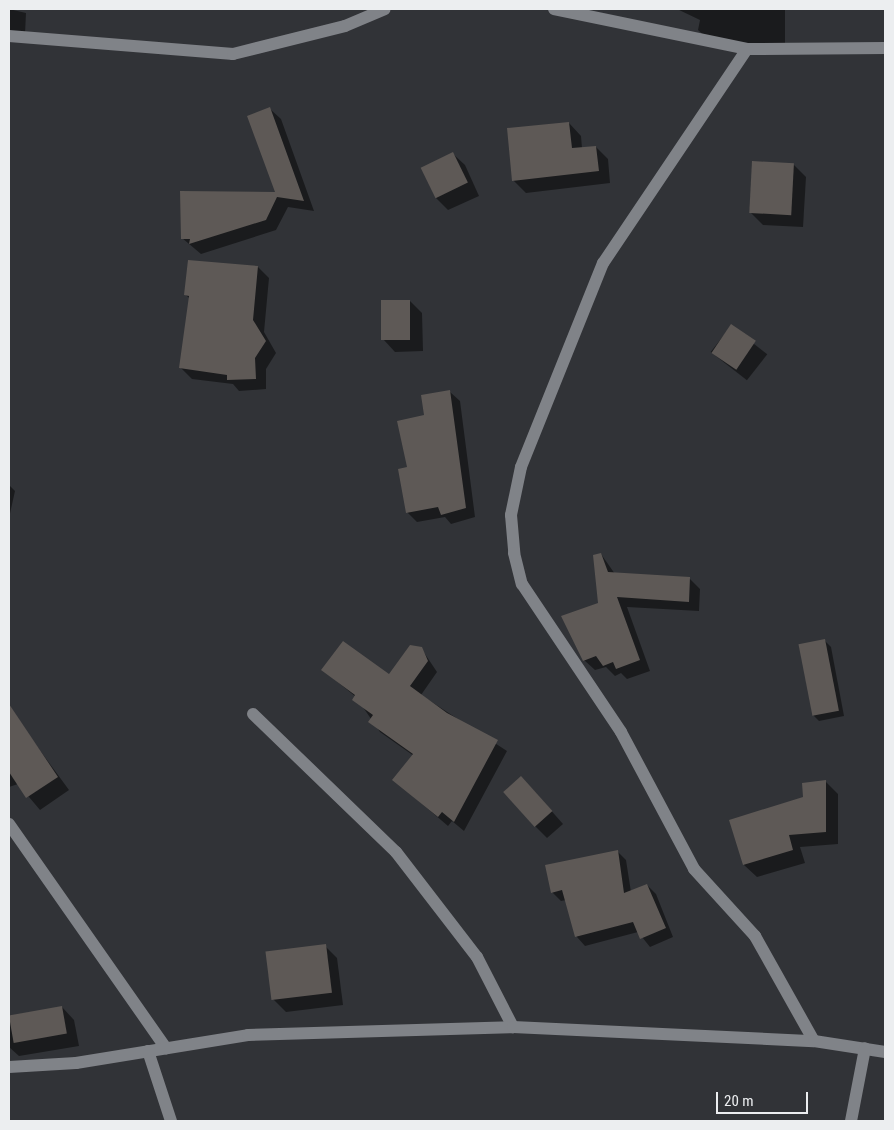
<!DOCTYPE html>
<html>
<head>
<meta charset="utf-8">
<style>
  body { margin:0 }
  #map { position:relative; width:894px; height:1130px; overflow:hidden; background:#313337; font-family:"Roboto Condensed",sans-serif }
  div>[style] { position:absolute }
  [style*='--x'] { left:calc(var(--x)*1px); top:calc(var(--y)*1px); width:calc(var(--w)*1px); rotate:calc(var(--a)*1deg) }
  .shadow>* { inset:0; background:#0007; transform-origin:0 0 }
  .building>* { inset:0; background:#5e5956; transform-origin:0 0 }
  .minor>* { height:12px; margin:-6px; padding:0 6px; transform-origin:6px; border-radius:6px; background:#808388 }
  span { translate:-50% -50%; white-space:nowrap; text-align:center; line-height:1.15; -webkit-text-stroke:5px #313337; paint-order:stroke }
  .frame { position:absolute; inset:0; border:10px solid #eceef0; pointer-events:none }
  .scale { position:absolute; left:716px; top:1092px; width:92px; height:22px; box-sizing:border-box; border:2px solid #eceef0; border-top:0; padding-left:6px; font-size:15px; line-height:18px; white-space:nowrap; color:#eceef0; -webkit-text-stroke:4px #313337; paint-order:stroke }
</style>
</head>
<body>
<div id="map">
  <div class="shadow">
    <div style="clip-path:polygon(9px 9px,26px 13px,25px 34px,9px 34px)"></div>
    <div style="clip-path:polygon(677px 9px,785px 9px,785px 48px,707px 38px,698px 30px,700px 20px)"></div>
    <div style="clip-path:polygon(270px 109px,281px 119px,314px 211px,288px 207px,276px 230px,201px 254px,182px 238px,277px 193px)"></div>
    <div style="clip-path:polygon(569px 123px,581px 136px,582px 148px,596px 147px,608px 159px,610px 183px,526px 193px,513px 180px)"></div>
    <div style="clip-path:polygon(452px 153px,465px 165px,479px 196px,448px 210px,436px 198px)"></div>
    <div style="clip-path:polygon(793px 164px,806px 177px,803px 227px,763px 225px,751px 213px)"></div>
    <div style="clip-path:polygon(258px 267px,269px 278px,264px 332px,276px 353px,266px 369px,266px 389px,239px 391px,233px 384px,192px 379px,181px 368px,190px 299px,186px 295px)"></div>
    <div style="clip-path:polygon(410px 301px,422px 313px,423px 351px,395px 352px,383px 339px)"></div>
    <div style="left:731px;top:326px;width:46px;height:33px;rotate:38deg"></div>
    <div style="clip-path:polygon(450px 392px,460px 401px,475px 517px,451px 524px,445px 517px,417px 522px,407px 512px,409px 468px,426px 416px)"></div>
    <div style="clip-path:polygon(9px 485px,15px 491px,9px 518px)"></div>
    <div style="clip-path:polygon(601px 554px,615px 574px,690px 579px,700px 589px,699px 611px,627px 607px,650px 671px,627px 679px,621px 673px,615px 676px,606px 667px,595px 670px,584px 660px,599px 604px)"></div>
    <div style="clip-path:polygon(825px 641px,831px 647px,844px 716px,819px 721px,813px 715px)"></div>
    <div style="clip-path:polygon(421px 648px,437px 672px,421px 695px,507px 751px,464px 831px,452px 821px,448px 826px,394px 780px,414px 756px,380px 732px,356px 697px,323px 670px,389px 676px)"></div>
    <div style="clip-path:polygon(17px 719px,69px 790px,40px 810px,18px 784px,9px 787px,9px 724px)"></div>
    <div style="clip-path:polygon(826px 782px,838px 794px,838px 844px,800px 847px,805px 863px,757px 877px,744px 865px,730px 821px,804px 798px)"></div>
    <div style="clip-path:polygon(533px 790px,563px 824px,547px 838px,535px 826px)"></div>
    <div style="clip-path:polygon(617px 851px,626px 860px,631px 892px,647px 885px,656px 894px,673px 937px,650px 947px,638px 932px,585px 946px,577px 937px,566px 900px,561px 901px,552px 892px)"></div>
    <div style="clip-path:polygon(325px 946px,337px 958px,343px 1005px,286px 1012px,273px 999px)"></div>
    <div style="clip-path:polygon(62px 1007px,74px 1020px,79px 1046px,19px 1056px,9px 1047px,9px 1016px)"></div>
  </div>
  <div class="building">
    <div style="clip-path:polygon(270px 107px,304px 201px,277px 197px,266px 220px,189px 244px,190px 239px,181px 239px,180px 191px,275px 192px,247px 116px)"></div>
    <div style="clip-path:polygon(569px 122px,572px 148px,596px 146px,599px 171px,512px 181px,507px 128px)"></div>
    <div style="left:453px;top:152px;width:34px;height:36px;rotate:64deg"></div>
    <div style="left:752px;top:161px;width:42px;height:52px;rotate:3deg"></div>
    <div style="clip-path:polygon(188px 260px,258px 266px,253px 320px,266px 341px,255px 358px,256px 379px,227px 380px,227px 375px,179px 368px,189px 296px,184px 295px)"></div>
    <div style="left:381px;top:300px;width:29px;height:40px"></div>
    <div style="left:731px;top:324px;width:30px;height:35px;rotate:34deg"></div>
    <div style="clip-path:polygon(450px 390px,466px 508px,441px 515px,438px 507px,406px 513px,398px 469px,407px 467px,397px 421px,424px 415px,421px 395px)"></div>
    <div style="clip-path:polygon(601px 553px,608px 572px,690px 577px,689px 602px,617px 597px,640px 660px,616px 669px,613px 662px,603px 666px,596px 656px,583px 661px,561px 616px,598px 603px,593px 555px)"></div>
    <div style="left:825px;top:639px;width:73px;height:27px;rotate:79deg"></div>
    <div style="clip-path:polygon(343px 641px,389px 674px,410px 645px,422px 647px,428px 661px,410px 686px,447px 713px,498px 740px,454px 822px,442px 812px,438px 817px,392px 780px,413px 754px,368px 722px,373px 715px,352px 700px,355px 695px,321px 670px)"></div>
    <div style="clip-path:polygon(9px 704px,58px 777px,26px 798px,9px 772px)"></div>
    <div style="left:521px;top:776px;width:47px;height:24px;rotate:48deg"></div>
    <div style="clip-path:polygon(826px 780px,826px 832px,789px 835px,793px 850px,743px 865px,729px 820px,803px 797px,802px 783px)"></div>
    <div style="clip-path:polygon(618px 850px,624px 893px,647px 884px,666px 928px,640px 939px,633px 922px,575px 937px,562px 890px,551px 893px,545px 865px)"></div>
    <div style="left:326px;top:944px;width:49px;height:61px;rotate:83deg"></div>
    <div style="left:62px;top:1006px;width:28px;height:54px;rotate:80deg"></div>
  </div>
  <div class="minor">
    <div style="--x:554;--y:9;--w:197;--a:11.7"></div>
    <div style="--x:747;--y:49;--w:138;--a:-0.4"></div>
    <div style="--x:9;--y:36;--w:225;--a:4.6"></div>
    <div style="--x:233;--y:54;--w:115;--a:-14"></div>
    <div style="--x:345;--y:26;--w:43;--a:-23"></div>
    <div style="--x:747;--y:49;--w:258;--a:123.9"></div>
    <div style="--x:603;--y:263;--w:220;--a:111.9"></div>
    <div style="--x:521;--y:467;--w:49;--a:101.8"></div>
    <div style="--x:511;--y:515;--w:38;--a:85"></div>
    <div style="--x:514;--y:553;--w:32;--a:76"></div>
    <div style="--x:522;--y:584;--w:178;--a:56.2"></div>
    <div style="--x:621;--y:732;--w:155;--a:61.9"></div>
    <div style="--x:694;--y:869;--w:91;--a:47.7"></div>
    <div style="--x:755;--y:936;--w:120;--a:60.7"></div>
    <div style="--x:253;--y:714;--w:199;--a:44"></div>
    <div style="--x:396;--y:852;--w:133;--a:52.4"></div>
    <div style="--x:477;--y:957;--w:79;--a:62.8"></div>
    <div style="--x:9;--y:824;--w:274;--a:55"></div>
    <div style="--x:148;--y:1051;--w:74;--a:71.8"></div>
    <div style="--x:9;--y:1067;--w:67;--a:-3.4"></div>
    <div style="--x:76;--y:1063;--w:174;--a:-9.2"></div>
    <div style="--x:248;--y:1035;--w:265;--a:-1.7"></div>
    <div style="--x:513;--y:1027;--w:301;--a:2.7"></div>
    <div style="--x:814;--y:1041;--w:72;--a:8.8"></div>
    <div style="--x:851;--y:1121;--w:74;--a:-79.1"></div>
  </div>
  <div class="frame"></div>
  <div class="scale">20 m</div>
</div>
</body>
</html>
